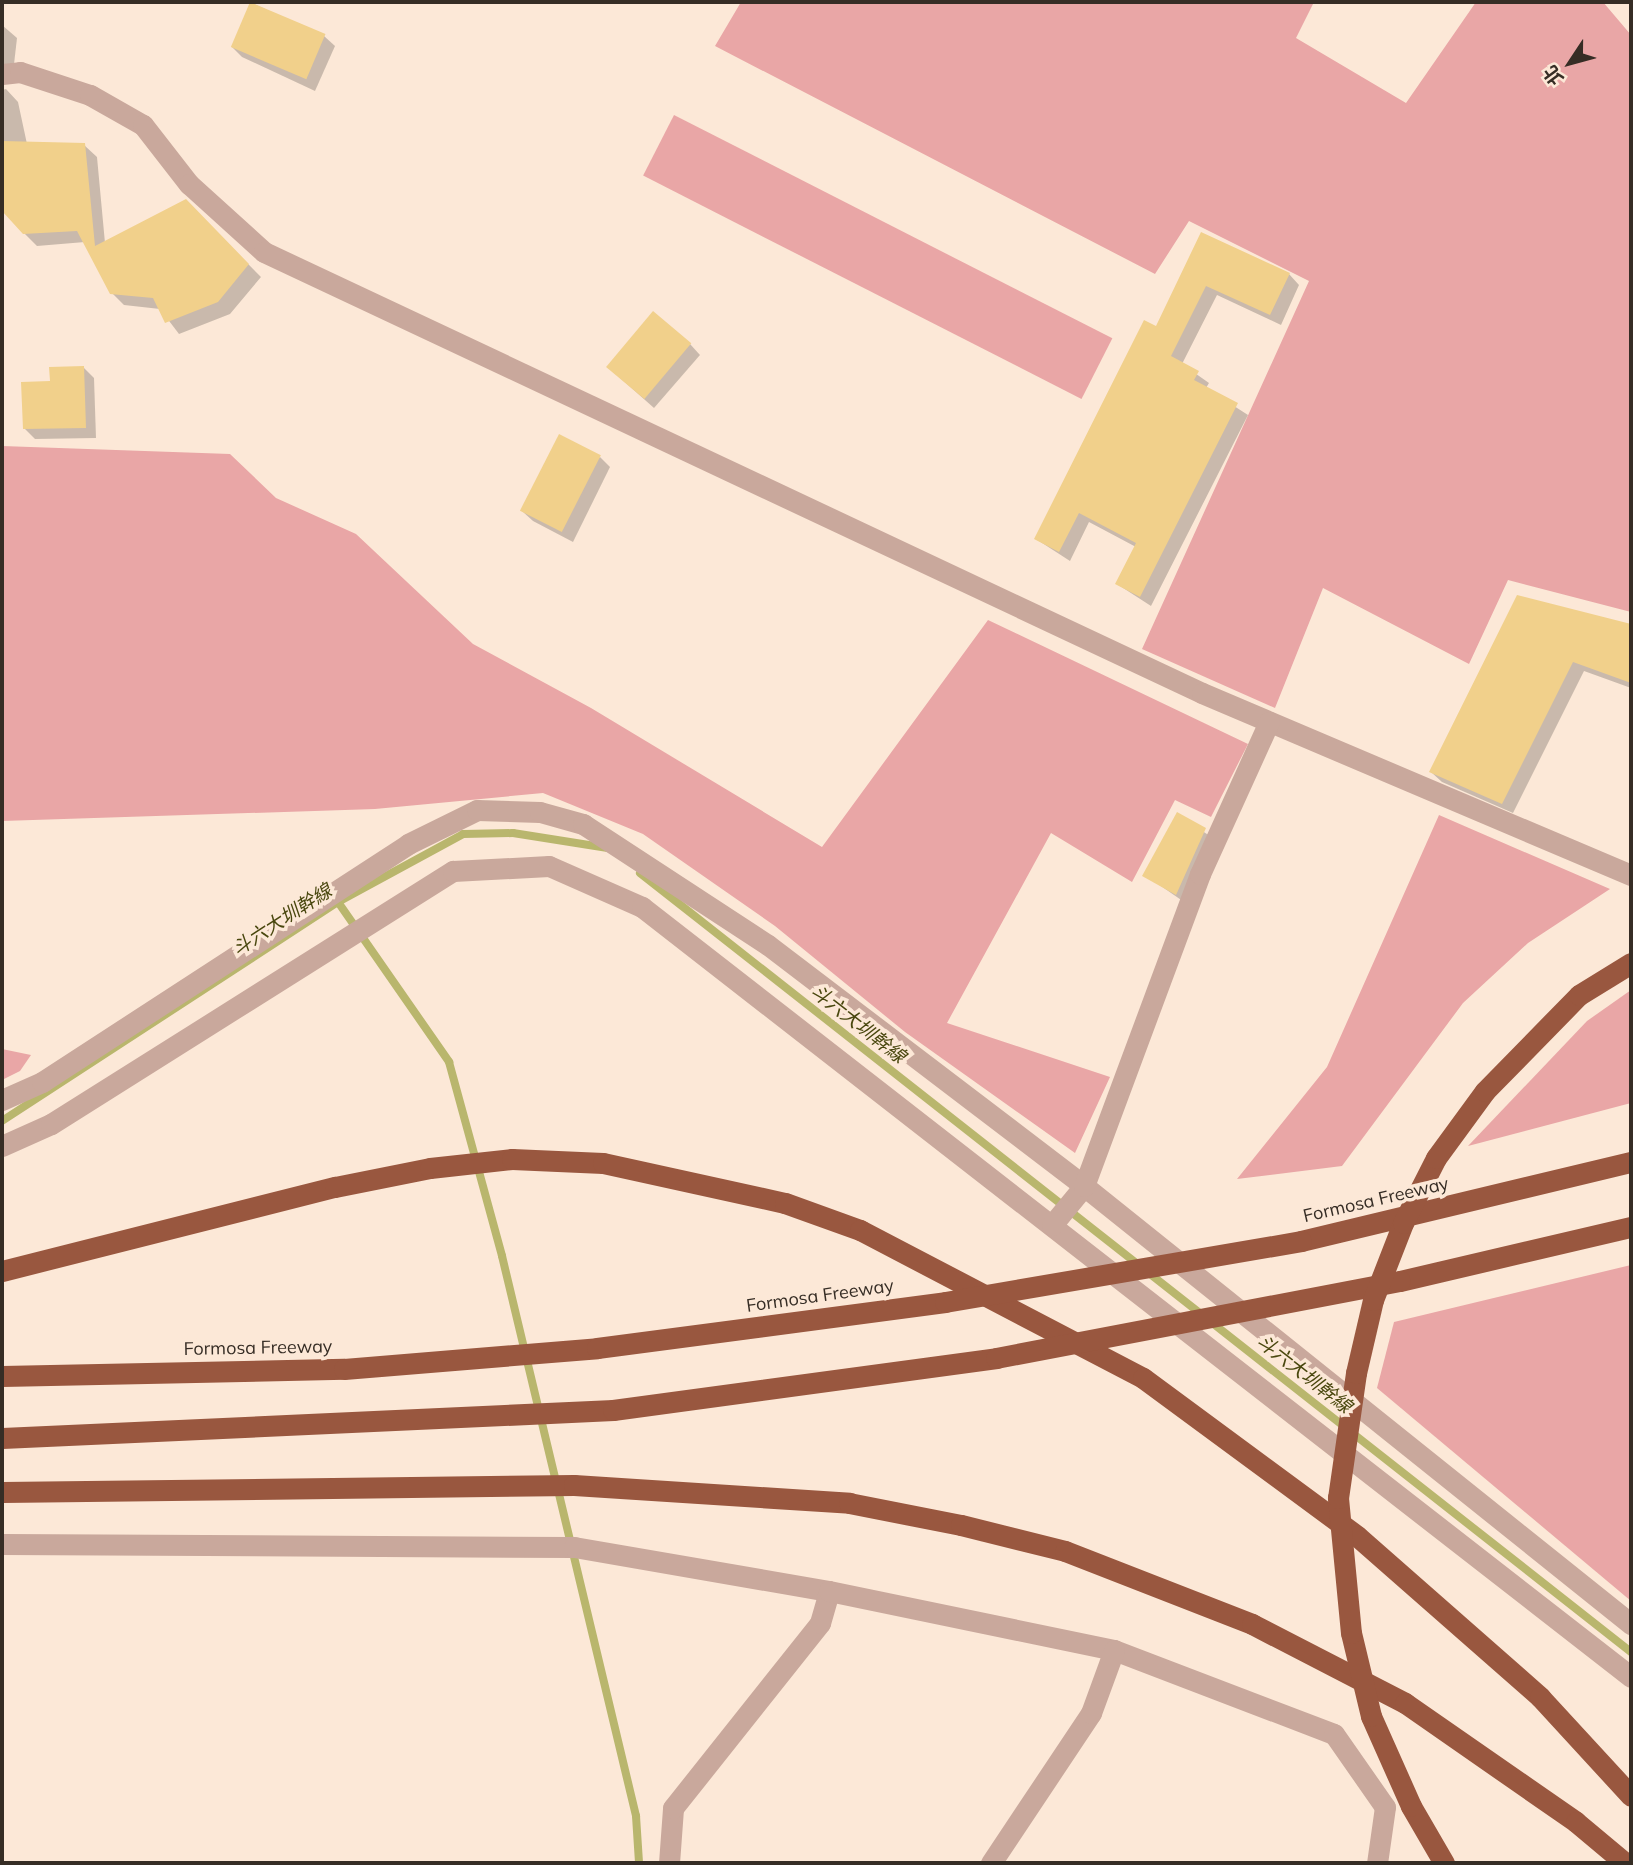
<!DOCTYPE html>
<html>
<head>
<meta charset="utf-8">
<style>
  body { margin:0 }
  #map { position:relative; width:1633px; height:1865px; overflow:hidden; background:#fce8d7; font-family:Mulish,"Noto Sans TC",sans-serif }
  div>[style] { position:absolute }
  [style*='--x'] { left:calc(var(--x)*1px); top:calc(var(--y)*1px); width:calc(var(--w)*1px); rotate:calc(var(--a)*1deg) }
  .green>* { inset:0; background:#e9a6a6; transform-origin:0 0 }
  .shadow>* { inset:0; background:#0003 }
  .stream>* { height:8px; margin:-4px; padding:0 4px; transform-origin:4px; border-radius:4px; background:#b9b66d }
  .building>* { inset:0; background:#f1d08b; transform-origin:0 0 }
  .minor>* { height:21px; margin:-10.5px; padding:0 10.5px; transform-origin:10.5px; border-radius:10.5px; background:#c9a89c }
  .highway>* { height:21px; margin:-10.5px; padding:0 10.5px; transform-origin:10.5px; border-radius:10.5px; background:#99573f }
  .highway-bridge>* { height:21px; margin:-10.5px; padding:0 10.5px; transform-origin:10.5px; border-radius:10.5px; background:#99573f }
  span { translate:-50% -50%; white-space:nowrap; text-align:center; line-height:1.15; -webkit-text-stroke:7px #fce8d7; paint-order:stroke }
  .street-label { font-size:18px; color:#362d25 }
  .water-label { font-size:19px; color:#49470e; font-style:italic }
  .frame { position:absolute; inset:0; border:4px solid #362d25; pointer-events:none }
  .north { position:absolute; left:1535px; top:28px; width:70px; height:70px; -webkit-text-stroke:5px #fce8d7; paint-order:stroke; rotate:234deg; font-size:19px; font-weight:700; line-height:28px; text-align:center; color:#362d25 }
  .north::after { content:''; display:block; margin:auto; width:24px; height:32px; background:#362d25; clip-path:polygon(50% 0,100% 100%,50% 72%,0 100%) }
</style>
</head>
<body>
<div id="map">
  <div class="green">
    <div style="clip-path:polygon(741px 2px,1314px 2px,1296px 38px,1406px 103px,1476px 2px,1603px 2px,1631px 35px,1631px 612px,1508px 580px,1469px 664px,1323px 588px,1275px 708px,1142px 649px,1309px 281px,1189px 221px,1155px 274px,715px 46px)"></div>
    <div style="left:674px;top:115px;width:492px;height:68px;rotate:27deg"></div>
    <div style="clip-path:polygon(2px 446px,230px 454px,276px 498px,356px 534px,473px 644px,591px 708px,822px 847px,988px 620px,1248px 744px,1211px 817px,1175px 800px,1132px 882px,1051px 833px,947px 1023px,1110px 1077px,1075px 1153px,905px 1032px,775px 926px,643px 834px,543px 793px,375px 809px,2px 821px)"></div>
    <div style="clip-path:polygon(1439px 815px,1610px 889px,1528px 943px,1463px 1003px,1342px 1166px,1237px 1179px,1327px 1067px)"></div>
    <div style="clip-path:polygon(1631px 990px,1631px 1103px,1468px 1146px,1587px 1021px)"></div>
    <div style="clip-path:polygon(2px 1049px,31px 1055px,20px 1071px,2px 1080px)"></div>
    <div style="clip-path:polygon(1631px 1265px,1631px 1601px,1377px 1388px,1394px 1322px)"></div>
  </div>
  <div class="shadow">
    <div style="clip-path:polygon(252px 3px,324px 36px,335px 46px,315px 91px,242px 57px,232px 47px)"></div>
    <div style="clip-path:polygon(2px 25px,17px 38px,13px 73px,2px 85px)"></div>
    <div style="clip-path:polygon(6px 89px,18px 102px,27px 144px,84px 145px,97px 157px,105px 243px,186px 201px,261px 277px,230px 314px,179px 334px,160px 309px,124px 305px,111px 292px,85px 242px,37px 246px,24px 233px,2px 208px,2px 90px)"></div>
    <div style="clip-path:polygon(1202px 234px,1289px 274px,1299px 285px,1281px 325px,1217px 295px,1182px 364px,1209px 383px,1206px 388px,1248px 415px,1151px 606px,1117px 584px,1136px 547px,1089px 522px,1070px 561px,1036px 539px,1157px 328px)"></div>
    <div style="clip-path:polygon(690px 344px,700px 355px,654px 408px,618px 376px)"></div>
    <div style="clip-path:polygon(84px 368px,94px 378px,96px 438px,35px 439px,24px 428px,52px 383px)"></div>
    <div style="clip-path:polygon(600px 457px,610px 467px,573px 542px,533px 521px,522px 511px)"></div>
    <div style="clip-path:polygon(1518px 597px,1631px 625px,1631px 688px,1584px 671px,1513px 813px,1442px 782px,1431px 772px)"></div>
    <div style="clip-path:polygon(1178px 815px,1216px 840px,1187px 904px,1145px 875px)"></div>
  </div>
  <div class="stream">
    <div style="--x:640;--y:873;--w:1261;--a:38.17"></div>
    <div style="--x:338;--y:902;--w:195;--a:55.2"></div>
    <div style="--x:449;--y:1062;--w:201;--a:74.7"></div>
    <div style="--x:502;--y:1256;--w:576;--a:76.54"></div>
    <div style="--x:636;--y:1816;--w:47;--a:86.3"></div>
    <div style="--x:2;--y:1121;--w:401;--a:-33.1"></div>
    <div style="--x:338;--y:902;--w:142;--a:-28.5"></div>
    <div style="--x:463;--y:834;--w:50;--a:-1.1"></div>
    <div style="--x:513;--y:833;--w:96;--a:9"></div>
  </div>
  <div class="building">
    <div style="left:250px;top:2px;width:82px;height:49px;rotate:23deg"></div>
    <div style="clip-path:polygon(2px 141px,85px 143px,95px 246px,186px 199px,249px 264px,218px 302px,165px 323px,153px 298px,110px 294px,77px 231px,23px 234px,2px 211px)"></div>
    <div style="clip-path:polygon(1201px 232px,1290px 273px,1270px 315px,1206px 286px,1171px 356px,1199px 371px,1194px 380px,1238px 403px,1140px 597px,1115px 584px,1136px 543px,1079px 513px,1059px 552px,1034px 539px,1144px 320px,1156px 326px)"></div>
    <div style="left:653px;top:311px;width:50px;height:73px;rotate:40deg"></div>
    <div style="clip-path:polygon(84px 366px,86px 428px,23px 429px,21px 382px,50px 381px,49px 367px)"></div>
    <div style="left:559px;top:434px;width:47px;height:86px;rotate:27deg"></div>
    <div style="clip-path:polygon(1517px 595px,1631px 624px,1631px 683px,1573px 662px,1502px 804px,1429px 772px)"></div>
    <div style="clip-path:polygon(1177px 812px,1206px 828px,1176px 895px,1142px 876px)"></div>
  </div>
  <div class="minor">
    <div style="--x:2;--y:74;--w:18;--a:-6"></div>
    <div style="--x:20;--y:72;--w:74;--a:18.2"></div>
    <div style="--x:90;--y:95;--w:61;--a:29.5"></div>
    <div style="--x:143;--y:125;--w:75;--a:52.1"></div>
    <div style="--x:189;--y:184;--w:101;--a:42.2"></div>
    <div style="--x:264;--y:252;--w:1036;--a:25.18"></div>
    <div style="--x:1202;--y:693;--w:466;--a:23"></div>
    <div style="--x:2;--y:1100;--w:44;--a:-24.2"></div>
    <div style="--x:42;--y:1082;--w:437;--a:-33"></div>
    <div style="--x:408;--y:844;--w:77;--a:-26.2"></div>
    <div style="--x:477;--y:810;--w:63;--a:1.8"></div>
    <div style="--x:540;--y:812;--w:45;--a:15.6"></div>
    <div style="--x:583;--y:824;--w:221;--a:33.2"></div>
    <div style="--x:768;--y:945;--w:397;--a:37.3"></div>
    <div style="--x:1084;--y:1186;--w:701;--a:38.69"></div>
    <div style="--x:2;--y:1146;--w:54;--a:-24.2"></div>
    <div style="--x:51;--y:1124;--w:475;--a:-32.2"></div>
    <div style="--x:453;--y:871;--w:96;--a:-3"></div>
    <div style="--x:549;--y:866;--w:102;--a:23.8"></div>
    <div style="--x:642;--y:907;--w:1253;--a:37.9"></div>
    <div style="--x:1052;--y:1225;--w:50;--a:-50.6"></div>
    <div style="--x:1084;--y:1186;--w:333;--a:-69.6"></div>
    <div style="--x:1200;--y:874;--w:167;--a:-65.6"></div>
    <div style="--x:2;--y:1544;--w:572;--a:0.3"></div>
    <div style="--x:574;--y:1547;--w:259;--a:9.8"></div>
    <div style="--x:669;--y:1863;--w:55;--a:-85.8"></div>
    <div style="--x:673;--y:1808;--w:236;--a:-51.5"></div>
    <div style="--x:820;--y:1623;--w:33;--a:-74"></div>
    <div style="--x:829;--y:1591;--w:291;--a:11.7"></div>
    <div style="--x:1114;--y:1650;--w:235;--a:20.9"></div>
    <div style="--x:1334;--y:1734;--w:89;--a:55.1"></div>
    <div style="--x:1385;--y:1807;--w:57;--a:98.1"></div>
    <div style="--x:991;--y:1863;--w:180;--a:-56.3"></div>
    <div style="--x:1091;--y:1713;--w:67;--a:-69.9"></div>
  </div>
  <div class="highway">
    <div style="--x:1301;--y:1241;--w:339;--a:-13.5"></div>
    <div style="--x:2;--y:1271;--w:343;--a:-14.2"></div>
    <div style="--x:335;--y:1187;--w:97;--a:-11.3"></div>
    <div style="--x:430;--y:1168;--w:82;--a:-6.3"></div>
    <div style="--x:512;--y:1159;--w:91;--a:2.5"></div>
    <div style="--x:603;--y:1163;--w:186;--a:12.4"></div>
    <div style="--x:785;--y:1203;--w:80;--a:19.8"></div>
    <div style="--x:860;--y:1230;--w:319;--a:27.6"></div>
    <div style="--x:1143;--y:1378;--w:266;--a:36.4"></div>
    <div style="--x:1357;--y:1536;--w:244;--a:41.3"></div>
    <div style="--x:1540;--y:1697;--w:134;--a:47.4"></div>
    <div style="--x:1400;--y:1281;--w:237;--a:-13.2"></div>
    <div style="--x:2;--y:1376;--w:342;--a:-1.2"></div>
    <div style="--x:344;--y:1369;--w:254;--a:-4.7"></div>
    <div style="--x:2;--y:1438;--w:612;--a:-2.62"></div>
    <div style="--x:2;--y:1492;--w:572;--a:-0.7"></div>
    <div style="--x:574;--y:1485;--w:276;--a:3.7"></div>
    <div style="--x:849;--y:1503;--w:114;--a:11.1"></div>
    <div style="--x:961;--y:1525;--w:107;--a:14"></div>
    <div style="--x:1065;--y:1551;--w:201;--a:21.3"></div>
    <div style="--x:1252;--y:1624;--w:172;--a:27.3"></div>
    <div style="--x:1405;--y:1703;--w:208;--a:34.8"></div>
    <div style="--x:1576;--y:1822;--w:64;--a:39.9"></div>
  </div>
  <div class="highway-bridge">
    <div style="--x:597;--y:1348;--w:351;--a:-7.5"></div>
    <div style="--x:945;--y:1302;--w:361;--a:-9.7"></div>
    <div style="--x:613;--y:1410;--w:387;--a:-7.7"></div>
    <div style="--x:996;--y:1358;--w:411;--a:-10.8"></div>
    <div style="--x:1444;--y:1863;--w:66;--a:-120.1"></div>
    <div style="--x:1411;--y:1806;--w:98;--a:-114"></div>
    <div style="--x:1371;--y:1716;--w:85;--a:-103.5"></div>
    <div style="--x:1351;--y:1633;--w:136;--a:-95.5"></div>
    <div style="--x:1338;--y:1498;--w:126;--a:-81.8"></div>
    <div style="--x:1356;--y:1373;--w:75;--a:-76.9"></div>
    <div style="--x:1373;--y:1300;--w:83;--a:-68.7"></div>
    <div style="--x:1403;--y:1223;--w:73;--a:-63.1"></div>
    <div style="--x:1436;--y:1158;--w:83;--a:-53.8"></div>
    <div style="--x:1485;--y:1091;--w:134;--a:-45.6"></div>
    <div style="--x:1579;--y:995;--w:61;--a:-31.6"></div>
  </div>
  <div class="street-label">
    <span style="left:1376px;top:1200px;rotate:-13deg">Formosa Freeway</span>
    <span style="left:820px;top:1296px;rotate:-8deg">Formosa Freeway</span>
    <span style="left:258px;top:1348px;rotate:-1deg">Formosa Freeway</span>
  </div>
  <div class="water-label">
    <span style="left:282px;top:920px;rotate:-33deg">斗六大圳幹線</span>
    <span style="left:858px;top:1024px;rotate:38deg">斗六大圳幹線</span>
    <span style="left:1304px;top:1374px;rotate:38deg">斗六大圳幹線</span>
  </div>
  <div class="frame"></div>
  <div class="north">北</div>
</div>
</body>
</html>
